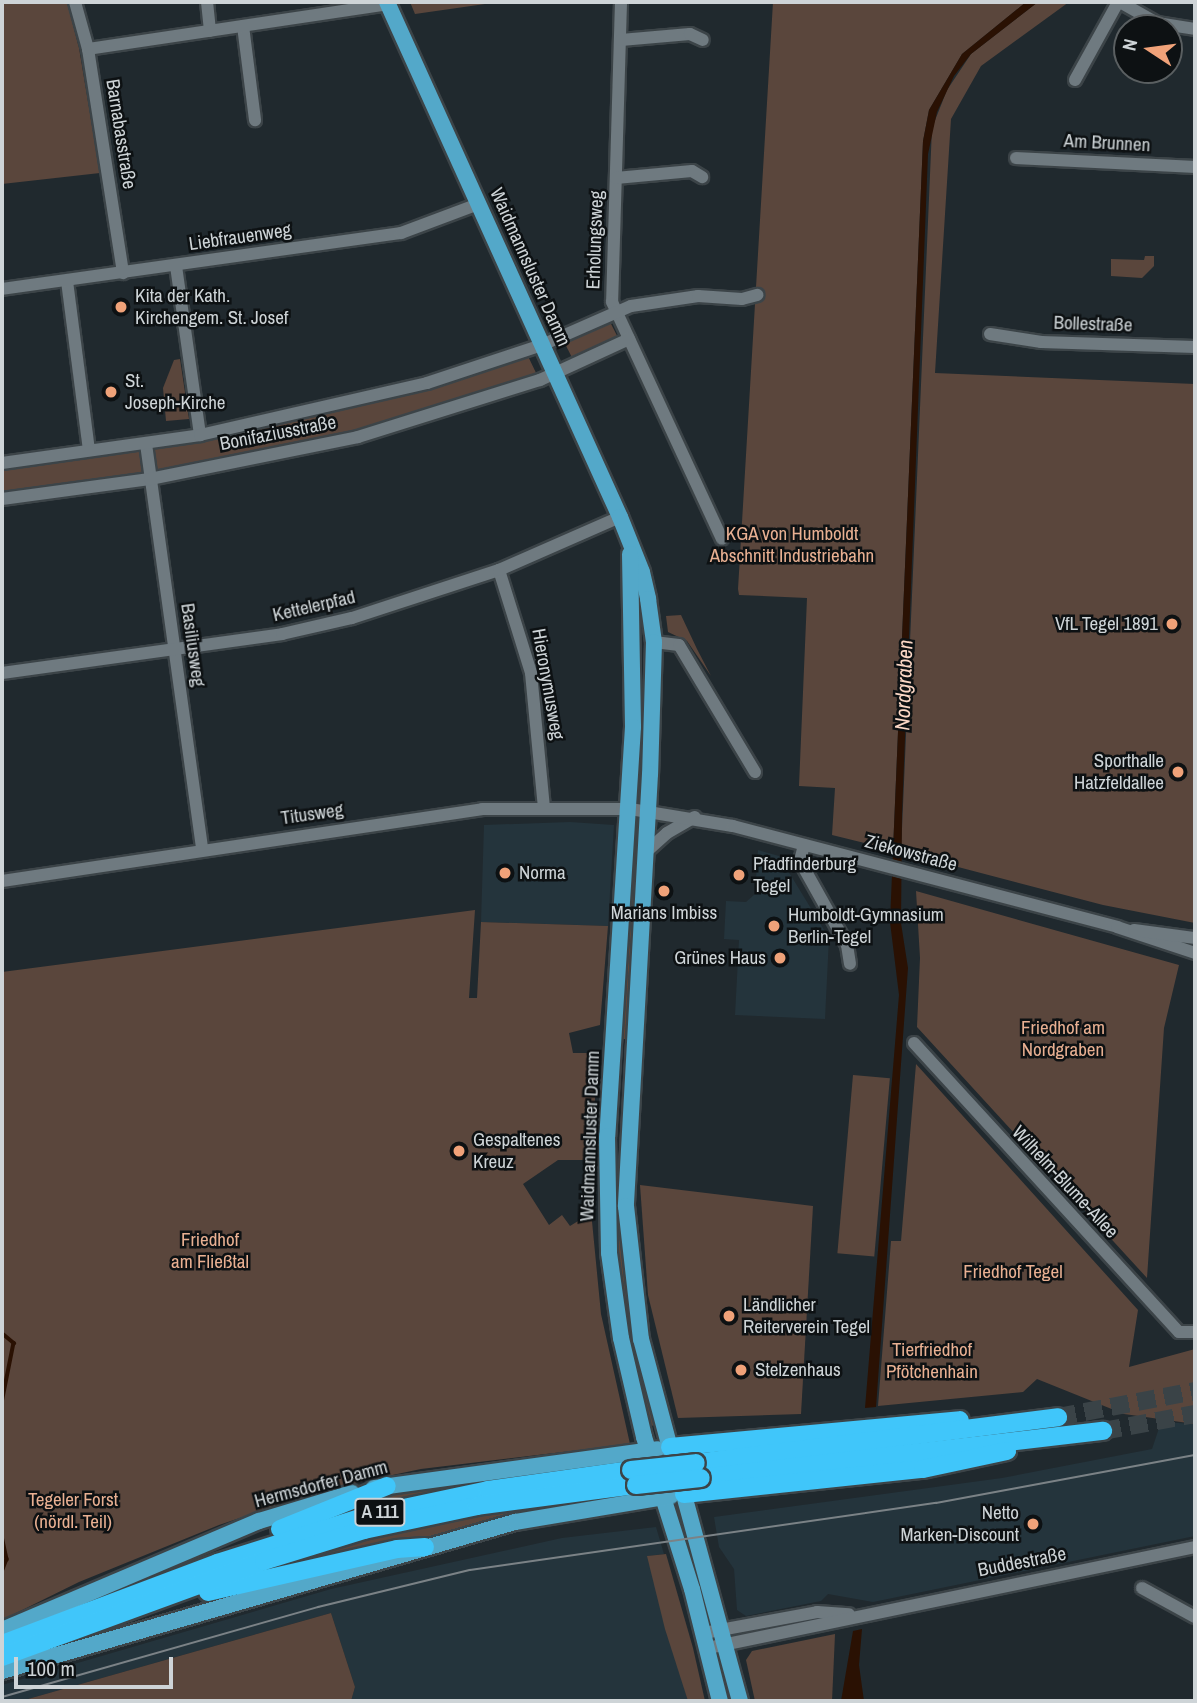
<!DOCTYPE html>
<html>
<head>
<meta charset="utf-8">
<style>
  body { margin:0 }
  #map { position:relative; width:1197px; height:1703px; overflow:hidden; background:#20292e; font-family:"Archivo Narrow",sans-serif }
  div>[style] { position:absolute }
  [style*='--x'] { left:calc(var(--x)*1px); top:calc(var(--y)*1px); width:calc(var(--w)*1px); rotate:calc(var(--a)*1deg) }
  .built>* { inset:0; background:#24343c }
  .green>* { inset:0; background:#5a463c; transform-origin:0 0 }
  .water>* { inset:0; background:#2a1103 }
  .stream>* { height:3.5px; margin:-1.75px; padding:0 1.75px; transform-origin:1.75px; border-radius:1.75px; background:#2a1103 }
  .highway-tunnel>* { height:18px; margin-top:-9px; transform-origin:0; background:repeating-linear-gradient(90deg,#3a4347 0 18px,transparent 0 27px) }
  .roads { filter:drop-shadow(2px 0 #3c4448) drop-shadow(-2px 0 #3c4448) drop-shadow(0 2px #3c4448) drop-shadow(0 -2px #3c4448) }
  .minor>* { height:12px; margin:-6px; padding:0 6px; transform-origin:6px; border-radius:6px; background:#6f7a80 }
  .major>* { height:16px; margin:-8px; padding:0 8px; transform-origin:8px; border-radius:8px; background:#53a8c9 }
  .highway>* { height:18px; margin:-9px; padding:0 9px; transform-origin:9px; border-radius:9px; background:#40c6fa }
  .tram>* { height:2px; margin:-1px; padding:0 1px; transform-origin:1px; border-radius:1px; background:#7b8286 }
  .bridges { filter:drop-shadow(2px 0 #3c4448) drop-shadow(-2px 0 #3c4448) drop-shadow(0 2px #3c4448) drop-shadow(0 -2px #3c4448) }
  .highway-bridge>* { height:18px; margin:-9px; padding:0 9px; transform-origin:9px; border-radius:9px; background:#40c6fa }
  .dots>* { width:19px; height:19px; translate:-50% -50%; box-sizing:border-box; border:4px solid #0d1113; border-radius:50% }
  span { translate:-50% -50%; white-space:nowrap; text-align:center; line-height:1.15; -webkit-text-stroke:5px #0d1113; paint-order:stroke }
  .shield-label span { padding:2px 5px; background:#0d1113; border:2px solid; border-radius:5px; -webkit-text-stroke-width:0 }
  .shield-label { font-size:18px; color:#ced4d7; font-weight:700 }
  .street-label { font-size:19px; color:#ced4d7 }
  .poi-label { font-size:19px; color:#ced4d7 }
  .left { translate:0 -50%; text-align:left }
  .right { translate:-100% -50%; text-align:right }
  .park-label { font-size:19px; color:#e9b092 }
  .water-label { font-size:21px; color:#fcd8c6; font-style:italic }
  .frame { position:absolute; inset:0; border:4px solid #ced4d7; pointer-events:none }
  .north { position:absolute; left:1113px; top:14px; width:70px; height:70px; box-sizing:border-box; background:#0d1113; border:2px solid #5a5f61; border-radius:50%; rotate:283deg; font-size:19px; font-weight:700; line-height:28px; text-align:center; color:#ced4d7 }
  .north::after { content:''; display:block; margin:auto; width:24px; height:32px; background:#f0a279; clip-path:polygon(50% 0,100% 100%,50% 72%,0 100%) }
  .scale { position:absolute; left:14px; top:1657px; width:159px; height:32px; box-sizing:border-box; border:4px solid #ced4d7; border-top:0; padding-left:9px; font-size:21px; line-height:24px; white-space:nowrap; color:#ced4d7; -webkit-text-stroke:5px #0d1113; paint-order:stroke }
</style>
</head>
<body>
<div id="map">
  <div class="built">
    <div style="clip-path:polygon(570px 822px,614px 825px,608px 926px,481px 922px,484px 825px)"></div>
    <div style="clip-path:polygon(758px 850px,779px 856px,829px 938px,825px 1019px,735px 1015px,739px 940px,724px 939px,726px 901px,746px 902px,755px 894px)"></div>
    <div style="clip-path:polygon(1161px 1422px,1195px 1424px,1195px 1536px,873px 1602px,828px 1594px,821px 1601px,746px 1616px,737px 1610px,734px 1569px,719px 1547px,714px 1517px,1002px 1478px,1152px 1449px)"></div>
    <div style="clip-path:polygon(656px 1527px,664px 1554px,648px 1556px,688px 1701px,351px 1701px,355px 1687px,331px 1613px,21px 1701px,2px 1701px,2px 1685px,331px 1589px,562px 1538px)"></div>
  </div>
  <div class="green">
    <div style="clip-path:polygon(2px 2px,67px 2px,79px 48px,100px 173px,2px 184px)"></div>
    <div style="clip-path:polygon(410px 2px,499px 2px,415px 14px)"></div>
    <div style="clip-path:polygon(773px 2px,1026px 2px,962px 54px,929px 110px,923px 141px,893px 850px,832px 835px,835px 788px,799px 786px,807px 598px,739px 595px,738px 589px)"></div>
    <div style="clip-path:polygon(1038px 2px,1069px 2px,981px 66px,951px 119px,935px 373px,1195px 384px,1195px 923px,1103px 905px,901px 852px,932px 128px,947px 90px,971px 54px)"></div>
    <div style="clip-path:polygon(1145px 256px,1154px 256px,1154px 266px,1142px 278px,1111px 276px,1111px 259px,1144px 260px)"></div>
    <div style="left:609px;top:320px;width:20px;height:50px;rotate:63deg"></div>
    <div style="clip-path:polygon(526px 352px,538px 377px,356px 434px,143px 477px,2px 495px,2px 468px,204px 438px)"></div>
    <div style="clip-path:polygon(180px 359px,189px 419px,166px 421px,163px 388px,174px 360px)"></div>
    <div style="clip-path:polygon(681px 615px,697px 649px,711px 676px,687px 641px,668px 632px,666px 616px)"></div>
    <div style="clip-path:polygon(635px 827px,639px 827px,638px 893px,629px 1039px,620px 1039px)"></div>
    <div style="clip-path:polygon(916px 891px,1179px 965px,1164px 1028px,1147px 1278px,917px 1027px,920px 958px)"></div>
    <div style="clip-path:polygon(475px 910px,469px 998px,477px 998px,481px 922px,608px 926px,600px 1025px,569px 1033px,573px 1053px,598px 1053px,591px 1160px,558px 1160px,523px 1184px,549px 1225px,562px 1215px,570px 1226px,583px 1218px,580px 1210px,591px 1211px,601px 1314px,630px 1444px,421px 1469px,326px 1489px,219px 1525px,79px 1582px,2px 1620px,2px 972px)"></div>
    <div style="clip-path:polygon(916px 1064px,1138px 1310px,1129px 1367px,1195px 1349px,1195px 1424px,1124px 1414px,1037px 1379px,1023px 1392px,878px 1406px,891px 1241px,901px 1241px)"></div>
    <div style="left:853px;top:1075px;width:37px;height:179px;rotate:5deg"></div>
    <div style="clip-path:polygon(640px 1185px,813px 1206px,801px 1414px,678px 1418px,648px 1295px)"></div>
    <div style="clip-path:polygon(619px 1216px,634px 1335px,657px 1425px,650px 1426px,619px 1288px,612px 1217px)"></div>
    <div style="clip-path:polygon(515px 1475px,516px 1477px,343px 1512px,392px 1494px)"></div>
    <div style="clip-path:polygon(572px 1501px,394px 1548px,271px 1566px,427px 1523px)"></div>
    <div style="clip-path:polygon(666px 1554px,693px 1648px,705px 1701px,688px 1701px,665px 1629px,647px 1556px)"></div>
    <div style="clip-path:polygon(331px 1613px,355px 1687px,351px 1701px,21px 1701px)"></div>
    <div style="clip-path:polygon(835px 1634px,832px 1701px,755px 1701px,746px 1660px,752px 1651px)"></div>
  </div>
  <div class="water">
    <div style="clip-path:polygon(1026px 2px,1038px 2px,971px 54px,954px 76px,937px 112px,928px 154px,902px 814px,901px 923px,908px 968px,876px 1407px,865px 1408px,899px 995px,890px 922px,923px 141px,929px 110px,962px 54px)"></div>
    <div style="clip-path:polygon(862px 1629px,859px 1665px,864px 1701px,841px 1701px,853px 1631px)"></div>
  </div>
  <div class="stream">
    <div style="--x:2;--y:1333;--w:16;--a:40"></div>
    <div style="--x:14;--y:1343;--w:61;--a:101.3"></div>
    <div style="--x:2;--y:1536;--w:24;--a:78"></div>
    <div style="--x:7;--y:1559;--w:14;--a:111"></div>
  </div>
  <div class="highway-tunnel">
    <div style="--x:1058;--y:1417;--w:139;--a:-10.7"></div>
    <div style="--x:1103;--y:1431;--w:94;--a:-10.5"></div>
  </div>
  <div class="roads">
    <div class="minor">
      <div style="--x:75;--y:2;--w:49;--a:74.5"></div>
      <div style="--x:88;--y:49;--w:227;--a:81.1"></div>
      <div style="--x:207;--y:2;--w:29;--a:84"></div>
      <div style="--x:621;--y:2;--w:300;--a:91.7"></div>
      <div style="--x:612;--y:302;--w:261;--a:65.1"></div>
      <div style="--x:1120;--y:2;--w:43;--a:29.6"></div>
      <div style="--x:1157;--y:23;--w:38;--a:9"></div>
      <div style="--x:243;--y:26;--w:95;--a:82.7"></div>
      <div style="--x:621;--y:40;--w:69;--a:-5"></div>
      <div style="--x:690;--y:34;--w:14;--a:25"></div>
      <div style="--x:88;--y:49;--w:303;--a:-8.5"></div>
      <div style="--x:1075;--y:80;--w:89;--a:-61.1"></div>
      <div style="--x:1016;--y:158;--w:179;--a:2.9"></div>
      <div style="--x:616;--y:178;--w:76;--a:-5.3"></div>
      <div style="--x:692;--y:171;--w:12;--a:31"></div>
      <div style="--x:176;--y:266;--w:171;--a:81.9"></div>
      <div style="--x:67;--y:281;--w:170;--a:82.6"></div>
      <div style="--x:2;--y:289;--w:403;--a:-8"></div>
      <div style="--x:401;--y:233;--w:82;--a:-20.6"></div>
      <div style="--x:990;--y:334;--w:52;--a:8.9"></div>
      <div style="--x:1041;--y:342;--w:154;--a:1.9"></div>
      <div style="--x:146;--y:444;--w:410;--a:82.1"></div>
      <div style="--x:2;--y:463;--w:200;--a:-8"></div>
      <div style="--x:200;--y:435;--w:233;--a:-12.9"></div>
      <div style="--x:427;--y:383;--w:121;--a:-18.3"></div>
      <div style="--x:542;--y:345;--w:97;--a:-23.7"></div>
      <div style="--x:631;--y:306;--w:68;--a:-8.5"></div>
      <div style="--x:698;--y:296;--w:44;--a:3.9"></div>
      <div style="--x:742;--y:299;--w:16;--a:-15"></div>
      <div style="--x:2;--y:499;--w:149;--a:-7.7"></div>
      <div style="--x:150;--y:479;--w:212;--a:-11.4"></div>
      <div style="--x:358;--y:437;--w:191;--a:-17.4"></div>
      <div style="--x:540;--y:380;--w:98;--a:-24.7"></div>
      <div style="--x:499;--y:570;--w:108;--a:72.7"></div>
      <div style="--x:531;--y:673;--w:135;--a:84.5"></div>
      <div style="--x:654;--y:642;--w:25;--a:7"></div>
      <div style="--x:679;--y:645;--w:148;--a:59.1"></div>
      <div style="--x:2;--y:673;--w:283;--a:-7.9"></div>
      <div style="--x:282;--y:634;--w:72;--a:-12.9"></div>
      <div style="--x:352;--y:618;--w:155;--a:-18.1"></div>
      <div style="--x:499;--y:570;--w:132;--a:-23.7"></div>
      <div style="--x:804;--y:845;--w:16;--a:104"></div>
      <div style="--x:800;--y:861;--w:96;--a:60.8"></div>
      <div style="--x:847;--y:945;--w:19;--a:81"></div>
      <div style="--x:646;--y:852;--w:28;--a:-42"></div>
      <div style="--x:667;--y:833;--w:32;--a:-30"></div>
      <div style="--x:2;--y:881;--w:485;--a:-8.5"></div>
      <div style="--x:482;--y:809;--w:148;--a:0"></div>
      <div style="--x:630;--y:809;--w:104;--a:9.4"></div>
      <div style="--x:733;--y:826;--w:397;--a:14.7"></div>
      <div style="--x:1117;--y:927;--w:82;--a:18.4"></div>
      <div style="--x:1134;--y:930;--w:62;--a:7.5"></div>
      <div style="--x:914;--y:1043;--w:392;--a:47.5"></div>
      <div style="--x:1179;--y:1332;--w:16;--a:0"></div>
      <div style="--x:1142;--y:1588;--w:60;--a:28.7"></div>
      <div style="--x:704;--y:1633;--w:115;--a:-10.5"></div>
      <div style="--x:817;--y:1612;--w:32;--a:4"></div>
      <div style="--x:708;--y:1648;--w:497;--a:-11.7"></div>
    </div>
    <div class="major">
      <div style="--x:387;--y:2;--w:565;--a:65.66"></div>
      <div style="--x:620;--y:517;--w:59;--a:68.2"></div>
      <div style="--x:642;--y:572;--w:28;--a:77"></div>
      <div style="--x:648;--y:599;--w:43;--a:82.1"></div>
      <div style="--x:654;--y:642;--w:132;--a:91.7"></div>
      <div style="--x:650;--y:774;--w:433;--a:93.2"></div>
      <div style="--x:626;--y:1206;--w:134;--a:83.6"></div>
      <div style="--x:641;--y:1339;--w:124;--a:75.1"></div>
      <div style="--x:630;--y:554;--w:173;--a:89"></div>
      <div style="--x:633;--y:727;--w:410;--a:93.6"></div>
      <div style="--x:607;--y:1136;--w:117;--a:89"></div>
      <div style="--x:609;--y:1253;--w:86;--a:82"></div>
      <div style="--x:621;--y:1338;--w:102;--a:76.9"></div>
      <div style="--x:644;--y:1437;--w:159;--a:72.5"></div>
      <div style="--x:692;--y:1589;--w:115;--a:76"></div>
      <div style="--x:681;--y:1484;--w:225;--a:74.8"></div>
      <div style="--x:374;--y:1488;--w:286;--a:-7.8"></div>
      <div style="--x:2;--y:1630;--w:279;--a:-23"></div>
      <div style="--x:259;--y:1521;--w:97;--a:-16.8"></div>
      <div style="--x:2;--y:1671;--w:534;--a:-16.2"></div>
      <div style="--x:515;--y:1522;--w:158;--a:-9.5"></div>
    </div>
    <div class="highway">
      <div style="--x:670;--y:1447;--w:291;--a:-5.3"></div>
      <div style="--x:696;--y:1463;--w:365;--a:-7.2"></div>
      <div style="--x:701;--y:1478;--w:405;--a:-6.7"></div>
      <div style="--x:684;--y:1494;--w:240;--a:-6"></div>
      <div style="--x:923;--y:1469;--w:86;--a:-12.1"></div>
      <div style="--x:280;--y:1529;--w:115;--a:-21.9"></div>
      <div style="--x:208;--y:1592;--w:194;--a:-12.8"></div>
      <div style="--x:397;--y:1549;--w:28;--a:-4"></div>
      <div style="--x:2;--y:1644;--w:230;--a:-20.6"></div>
      <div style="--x:217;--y:1563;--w:156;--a:-17.5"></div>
      <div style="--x:366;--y:1516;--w:125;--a:-12"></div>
      <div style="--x:488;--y:1490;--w:144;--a:-8"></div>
      <div style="--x:2;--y:1657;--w:279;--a:-20.1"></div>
      <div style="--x:264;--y:1561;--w:105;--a:-17.2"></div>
      <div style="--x:364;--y:1530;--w:116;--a:-12"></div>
      <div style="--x:477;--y:1506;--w:160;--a:-7.5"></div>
    </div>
  </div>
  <div class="tram">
    <div style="--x:2;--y:1697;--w:329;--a:-15.9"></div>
    <div style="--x:318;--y:1607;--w:156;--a:-13.7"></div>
    <div style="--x:470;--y:1570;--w:471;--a:-8.2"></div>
    <div style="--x:936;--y:1503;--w:263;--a:-10.5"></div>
  </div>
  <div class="bridges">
    <div class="highway-bridge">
      <div style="--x:631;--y:1470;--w:65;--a:-6.1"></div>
      <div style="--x:636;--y:1485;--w:65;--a:-6.1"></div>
    </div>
  </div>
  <div class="dots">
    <div style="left:121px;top:307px;background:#f0a279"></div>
    <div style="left:111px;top:392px;background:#f0a279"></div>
    <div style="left:1172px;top:624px;background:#f0a279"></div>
    <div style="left:1178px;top:772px;background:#f0a279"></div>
    <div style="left:505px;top:873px;background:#f0a279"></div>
    <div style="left:739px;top:875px;background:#f0a279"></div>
    <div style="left:664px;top:891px;background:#f0a279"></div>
    <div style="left:774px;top:926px;background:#f0a279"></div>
    <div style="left:780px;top:958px;background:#f0a279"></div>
    <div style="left:459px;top:1151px;background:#f0a279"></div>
    <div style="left:729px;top:1316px;background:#f0a279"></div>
    <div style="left:741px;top:1370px;background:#f0a279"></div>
    <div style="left:1033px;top:1524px;background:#f0a279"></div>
  </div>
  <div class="shield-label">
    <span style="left:380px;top:1512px">A 111</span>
  </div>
  <div class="street-label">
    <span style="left:121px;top:134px;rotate:81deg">Barnabasstraße</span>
    <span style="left:1107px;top:143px;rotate:3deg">Am Brunnen</span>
    <span style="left:240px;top:237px;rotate:-8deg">Liebfrauenweg</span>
    <span style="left:595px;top:240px;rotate:-88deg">Erholungsweg</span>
    <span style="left:530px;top:267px;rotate:66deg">Waidmannsluster Damm</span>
    <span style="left:1093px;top:324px;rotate:2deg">Bollestraße</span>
    <span style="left:278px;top:433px;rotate:-11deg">Bonifaziusstraße</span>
    <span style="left:314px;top:606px;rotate:-13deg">Kettelerpfad</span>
    <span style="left:193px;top:645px;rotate:82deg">Basiliusweg</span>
    <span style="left:548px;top:684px;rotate:80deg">Hieronymusweg</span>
    <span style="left:312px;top:814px;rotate:-8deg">Titusweg</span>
    <span style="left:911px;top:853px;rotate:15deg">Ziekowstraße</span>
    <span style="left:590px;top:1136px;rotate:-88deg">Waidmannsluster Damm</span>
    <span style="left:1065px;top:1182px;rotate:47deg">Wilhelm-Blume-Allee</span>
    <span style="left:321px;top:1484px;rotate:-15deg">Hermsdorfer Damm</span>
    <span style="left:1022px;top:1562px;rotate:-11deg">Buddestraße</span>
  </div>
  <div class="poi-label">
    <span class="left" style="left:135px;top:307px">Kita der Kath.<br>Kirchengem. St. Josef</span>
    <span class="left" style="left:125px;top:392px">St.<br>Joseph-Kirche</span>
    <span class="right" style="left:1158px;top:624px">VfL Tegel 1891</span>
    <span class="right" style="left:1164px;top:772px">Sporthalle<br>Hatzfeldallee</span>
    <span class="left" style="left:753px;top:875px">Pfadfinderburg<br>Tegel</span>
    <span class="left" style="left:519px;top:873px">Norma</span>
    <span style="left:664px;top:913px">Marians Imbiss</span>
    <span class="left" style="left:788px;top:926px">Humboldt-Gymnasium<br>Berlin-Tegel</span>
    <span class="right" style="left:766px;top:958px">Grünes Haus</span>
    <span class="left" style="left:473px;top:1151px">Gespaltenes<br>Kreuz</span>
    <span class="left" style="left:743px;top:1316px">Ländlicher<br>Reiterverein Tegel</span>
    <span class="left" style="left:755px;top:1370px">Stelzenhaus</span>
    <span class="right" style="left:1019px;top:1524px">Netto<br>Marken-Discount</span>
  </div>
  <div class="park-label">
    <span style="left:792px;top:545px">KGA von Humboldt<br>Abschnitt Industriebahn</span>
    <span style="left:1063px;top:1039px">Friedhof am<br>Nordgraben</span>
    <span style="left:210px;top:1251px">Friedhof<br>am Fließtal</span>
    <span style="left:1013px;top:1272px">Friedhof Tegel</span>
    <span style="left:932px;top:1361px">Tierfriedhof<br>Pfötchenhain</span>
    <span style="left:73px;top:1511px">Tegeler Forst<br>(nördl. Teil)</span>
  </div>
  <div class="water-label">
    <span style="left:904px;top:685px;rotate:-88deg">Nordgraben</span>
  </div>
  <div class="frame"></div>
  <div class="north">N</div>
  <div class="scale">100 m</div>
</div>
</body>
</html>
